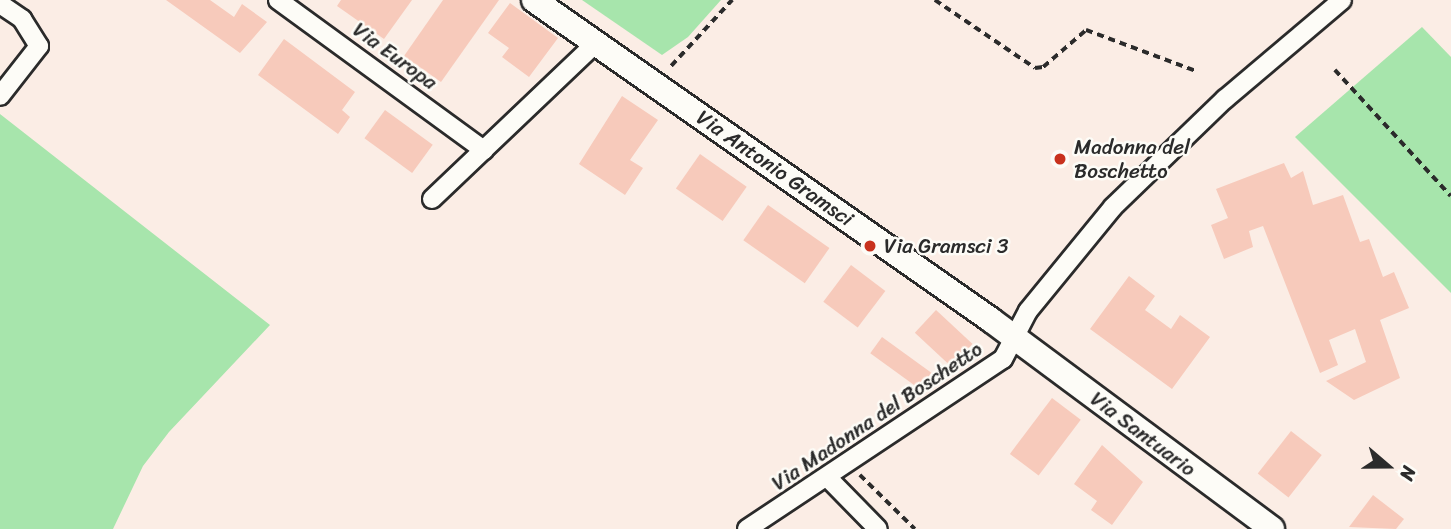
<!DOCTYPE html>
<html>
<head>
<meta charset="utf-8">
<style>
  body { margin:0 }
  #map { position:relative; width:1451px; height:529px; overflow:hidden; background:#fbede5; font-family:Sriracha,sans-serif }
  div>[style] { position:absolute }
  [style*='--x'] { left:calc(var(--x)*1px); top:calc(var(--y)*1px); width:calc(var(--w)*1px); rotate:calc(var(--a)*1deg) }
  .green>* { inset:0; background:#a7e5ac }
  .building>* { inset:0; background:#f7cabb; transform-origin:0 0 }
  .path>* { height:3.5px; margin-top:-1.75px; transform-origin:0; background:repeating-linear-gradient(90deg,#2b2b2b 0 7px,transparent 0 12px) }
  .roads { filter:drop-shadow(2px 0 #2b2b2b) drop-shadow(-2px 0 #2b2b2b) drop-shadow(0 2px #2b2b2b) drop-shadow(0 -2px #2b2b2b) }
  .street>* { height:18px; margin:-9px; padding:0 9px; transform-origin:9px; border-radius:9px; background:#fdfcf7 }
  .secondary>* { height:24px; margin:-12px; padding:0 12px; transform-origin:12px; border-radius:12px; background:#fdfcf7 }
  .dots>* { width:19px; height:19px; translate:-50% -50%; box-sizing:border-box; border:4px solid #fdfcf7; border-radius:50% }
  span { translate:-50% -50%; white-space:nowrap; text-align:center; line-height:1.15; -webkit-text-stroke:5px #fdfcf7; paint-order:stroke }
  .street-label { font-size:21px; color:#2b2b2b }
  .poi-label { font-size:21px; color:#2b2b2b }
  .left { translate:0 -50%; text-align:left }
  .north { position:absolute; left:1353px; top:431px; width:70px; height:70px; -webkit-text-stroke:5px #fdfcf7; paint-order:stroke; rotate:110deg; font-size:19px; font-weight:700; line-height:28px; text-align:center; color:#2b2b2b }
  .north::after { content:''; display:block; margin:auto; width:24px; height:32px; background:#2b2b2b; clip-path:polygon(50% 0,100% 100%,50% 72%,0 100%) }
</style>
</head>
<body>
<div id="map">
  <div class="green">
    <div style="clip-path:polygon(582px 0,721px 0,688px 37px,662px 55px)"></div>
    <div style="clip-path:polygon(1422px 27px,1451px 57px,1451px 293px,1295px 137px)"></div>
    <div style="clip-path:polygon(0 114px,270px 325px,169px 432px,143px 466px,113px 529px,0 529px)"></div>
  </div>
  <div class="building">
    <div style="clip-path:polygon(166px 0,210px 0,234px 17px,242px 4px,267px 22px,240px 53px)"></div>
    <div style="clip-path:polygon(341px 0,412px 0,384px 39px,337px 6px)"></div>
    <div style="clip-path:polygon(443px 0,499px 0,441px 82px,404px 56px)"></div>
    <div style="clip-path:polygon(510px 3px,558px 38px,529px 77px,502px 57px,509px 48px,488px 33px)"></div>
    <div style="clip-path:polygon(284px 39px,355px 92px,342px 110px,350px 117px,338px 134px,258px 75px)"></div>
    <div style="clip-path:polygon(622px 96px,658px 120px,630px 160px,643px 168px,625px 195px,579px 164px)"></div>
    <div style="left:385px;top:110px;width:59px;height:35px;rotate:36deg"></div>
    <div style="left:700px;top:154px;width:57px;height:42px;rotate:35deg"></div>
    <div style="clip-path:polygon(1284px 163px,1291px 178px,1303px 171px,1313px 205px,1343px 195px,1360px 242px,1369px 239px,1383px 277px,1394px 272px,1409px 308px,1380px 320px,1400px 378px,1354px 400px,1326px 381px,1366px 362px,1355px 329px,1329px 340px,1338px 365px,1320px 373px,1263px 226px,1249px 231px,1253px 247px,1224px 259px,1211px 225px,1228px 218px,1216px 189px)"></div>
    <div style="left:768px;top:205px;width:75px;height:43px;rotate:35deg"></div>
    <div style="left:851px;top:265px;width:43px;height:46px;rotate:37deg"></div>
    <div style="clip-path:polygon(1129px 276px,1155px 296px,1145px 310px,1171px 329px,1180px 315px,1210px 337px,1172px 389px,1090px 329px)"></div>
    <div style="left:936px;top:310px;width:50px;height:31px;rotate:43deg"></div>
    <div style="left:882px;top:337px;width:61px;height:20px;rotate:36deg"></div>
    <div style="left:1052px;top:398px;width:36px;height:70px;rotate:37deg"></div>
    <div style="left:1291px;top:431px;width:39px;height:54px;rotate:38deg"></div>
    <div style="clip-path:polygon(1102px 445px,1143px 482px,1112px 525px,1091px 510px,1097px 501px,1074px 484px)"></div>
    <div style="clip-path:polygon(1373px 495px,1404px 519px,1396px 529px,1349px 527px)"></div>
  </div>
  <div class="path">
    <div style="--x:935;--y:0;--w:121;--a:34.2"></div>
    <div style="--x:1035;--y:68;--w:8;--a:-7"></div>
    <div style="--x:1043;--y:67;--w:57;--a:-40.7"></div>
    <div style="--x:1086;--y:30;--w:117;--a:20.4"></div>
    <div style="--x:671;--y:66;--w:90;--a:-47.3"></div>
    <div style="--x:1335;--y:70;--w:171;--a:47.4"></div>
    <div style="--x:860;--y:475;--w:77;--a:44.5"></div>
  </div>
  <div class="roads">
    <div class="street">
      <div style="--x:278;--y:0;--w:255;--a:36.1"></div>
      <div style="--x:0;--y:4;--w:27;--a:34"></div>
      <div style="--x:22;--y:19;--w:32;--a:58"></div>
      <div style="--x:39;--y:46;--w:63;--a:128"></div>
      <div style="--x:432;--y:199;--w:226;--a:-43.6"></div>
      <div style="--x:828;--y:478;--w:71;--a:45.6"></div>
      <div style="--x:747;--y:529;--w:307;--a:-33.6"></div>
      <div style="--x:1003;--y:359;--w:54;--a:-62.5"></div>
      <div style="--x:1028;--y:311;--w:134;--a:-50.7"></div>
      <div style="--x:1113;--y:207;--w:156;--a:-44"></div>
      <div style="--x:1225;--y:99;--w:153;--a:-40.2"></div>
    </div>
    <div class="secondary">
      <div style="--x:534;--y:0;--w:558;--a:35"></div>
      <div style="--x:991;--y:320;--w:350;--a:36.6"></div>
    </div>
  </div>
  <div class="dots">
    <div style="left:1060px;top:159px;background:#c8321e"></div>
    <div style="left:870px;top:246px;background:#c8321e"></div>
  </div>
  <div class="street-label">
    <span style="left:395px;top:56px;rotate:36deg">Via Europa</span>
    <span style="left:775px;top:168px;rotate:35deg">Via Antonio Gramsci</span>
    <span style="left:877px;top:416px;rotate:-34deg">Via Madonna del Boschetto</span>
    <span style="left:1143px;top:434px;rotate:37deg">Via Santuario</span>
  </div>
  <div class="poi-label">
    <span class="left" style="left:1074px;top:159px">Madonna del<br>Boschetto</span>
    <span class="left" style="left:884px;top:246px">Via Gramsci 3</span>
  </div>
  <div class="north">N</div>
</div>
</body>
</html>
